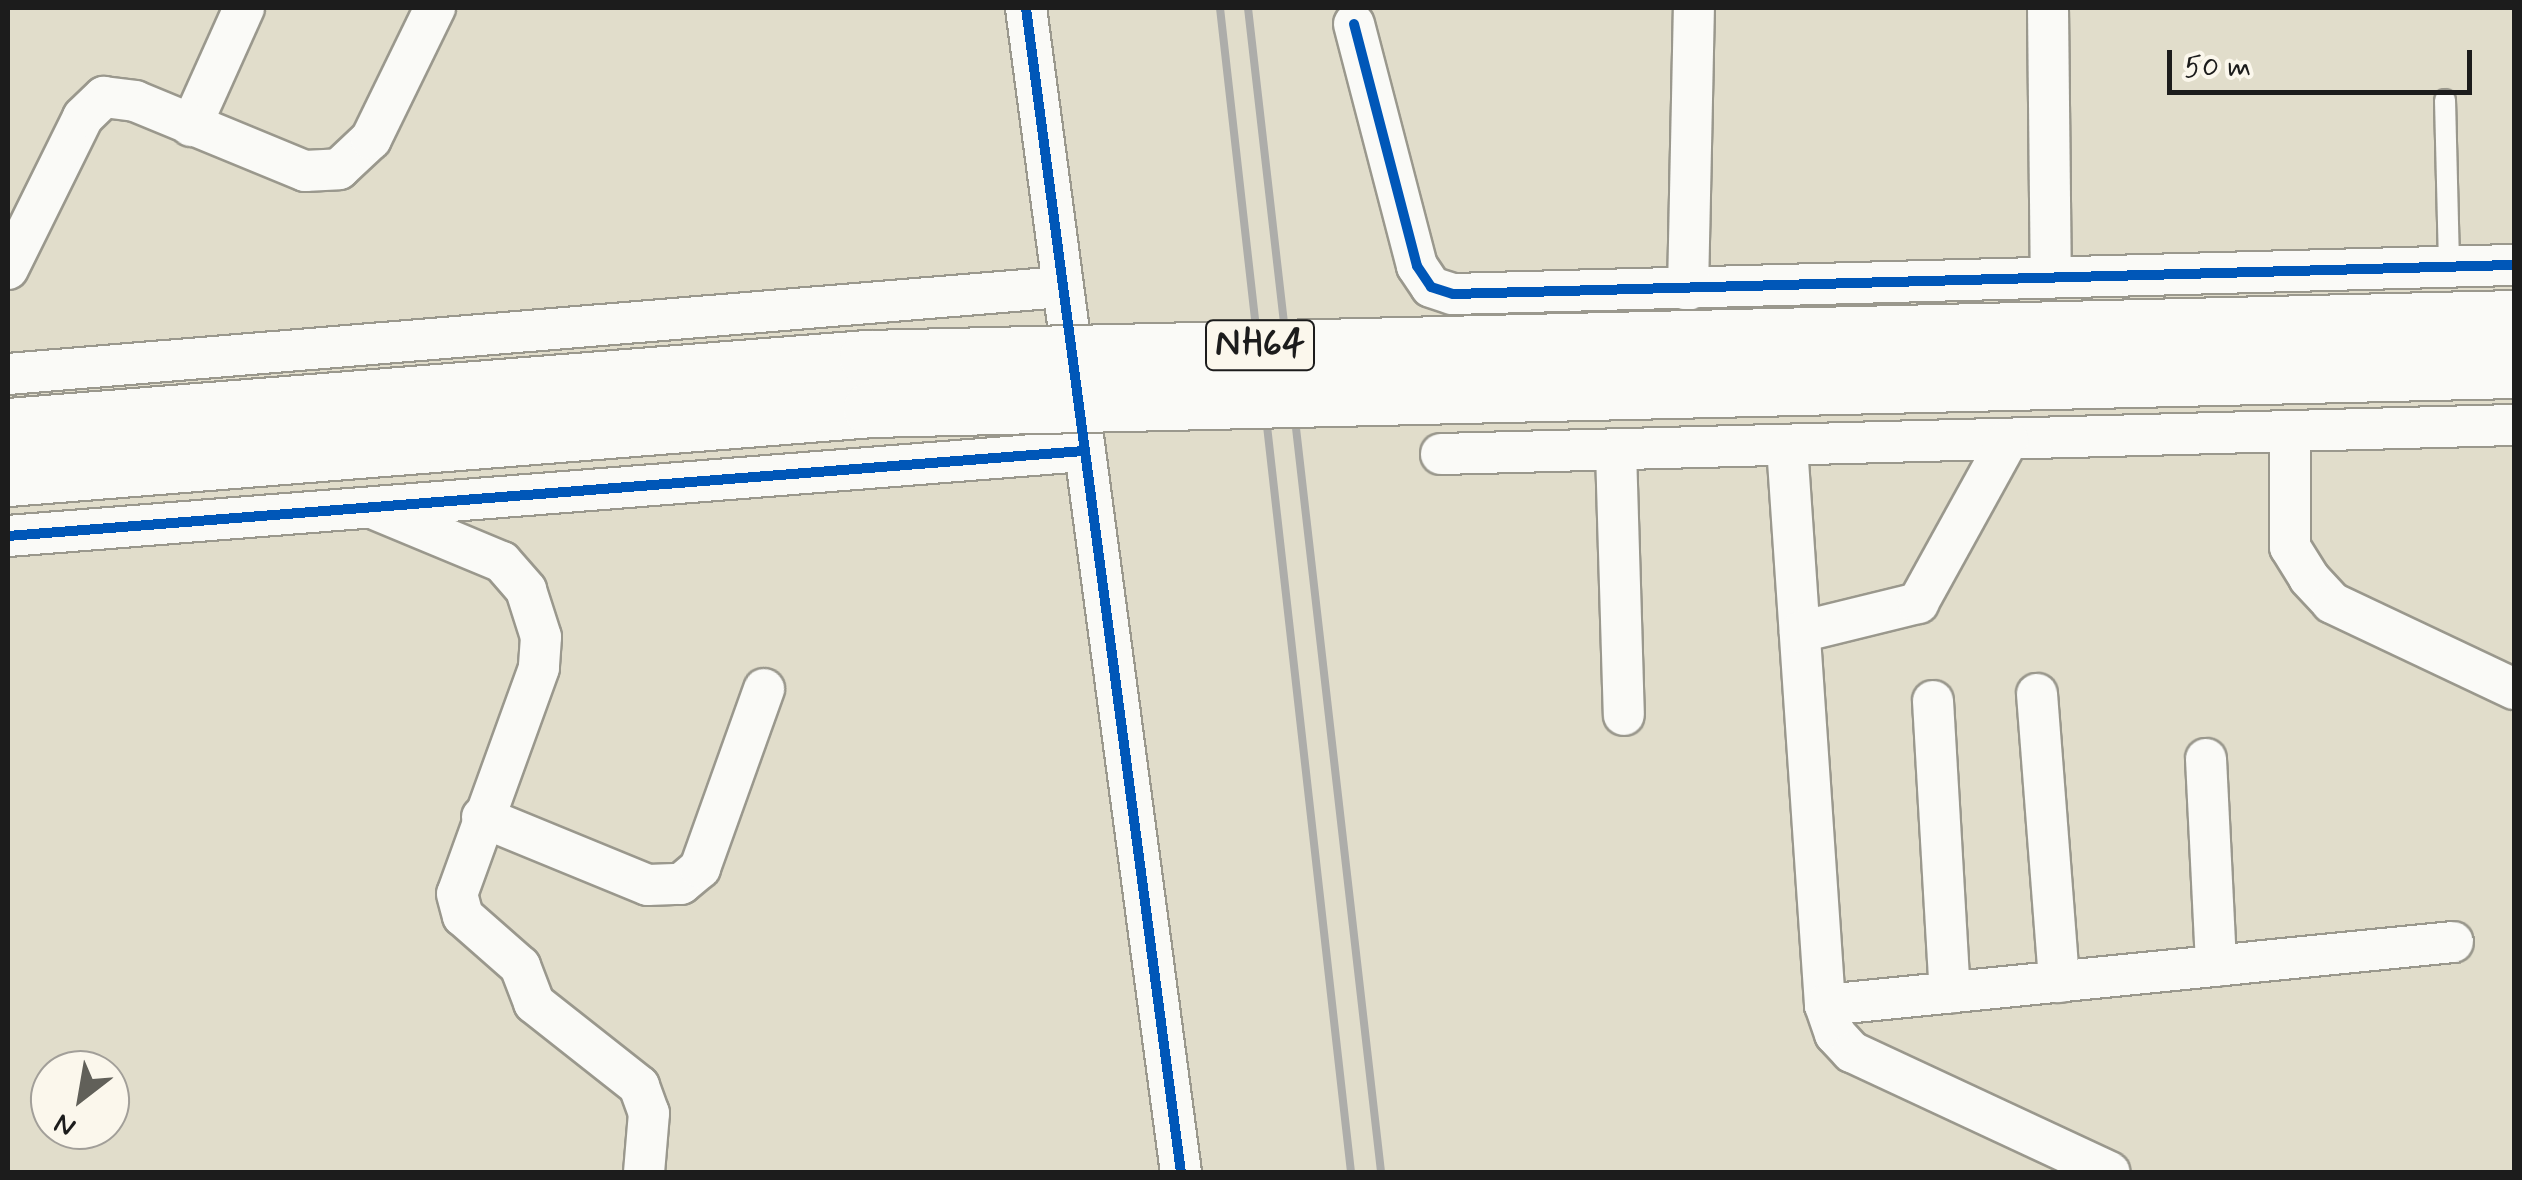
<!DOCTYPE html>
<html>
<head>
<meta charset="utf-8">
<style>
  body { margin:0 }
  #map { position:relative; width:2522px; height:1180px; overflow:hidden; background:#e1ddcb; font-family:Mynerve,sans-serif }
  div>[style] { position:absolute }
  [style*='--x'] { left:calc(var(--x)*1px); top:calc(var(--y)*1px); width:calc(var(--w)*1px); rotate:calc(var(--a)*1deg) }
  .roads { filter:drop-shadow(2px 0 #9a988d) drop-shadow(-2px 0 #9a988d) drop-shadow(0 2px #9a988d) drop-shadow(0 -2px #9a988d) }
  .lane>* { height:20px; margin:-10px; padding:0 10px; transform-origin:10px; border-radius:10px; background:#fafaf7 }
  .street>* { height:40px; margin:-20px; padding:0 20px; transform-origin:20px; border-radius:20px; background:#fafaf7 }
  .rail>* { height:8px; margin:-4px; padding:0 4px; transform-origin:4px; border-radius:4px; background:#adadaa }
  .bridges { filter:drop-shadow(2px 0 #9a988d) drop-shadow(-2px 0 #9a988d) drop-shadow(0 2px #9a988d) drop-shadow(0 -2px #9a988d) }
  .highway-bridge>* { height:55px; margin:-27.5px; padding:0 27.5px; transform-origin:27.5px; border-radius:27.5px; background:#fafaf7 }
  .cycleway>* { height:10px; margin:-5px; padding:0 5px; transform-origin:5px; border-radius:5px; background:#0057b8 }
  span { translate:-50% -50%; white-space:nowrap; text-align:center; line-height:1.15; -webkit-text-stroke:8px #fbf7ec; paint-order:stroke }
  .shield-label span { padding:2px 8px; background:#fbf7ec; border:2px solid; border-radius:8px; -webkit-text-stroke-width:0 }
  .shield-label { font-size:38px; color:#1c1c1c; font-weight:700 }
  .frame { position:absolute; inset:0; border:10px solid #1c1c1c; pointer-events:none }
  .north { position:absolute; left:30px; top:1050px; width:100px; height:100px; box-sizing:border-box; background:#fbf7ec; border:2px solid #a29f99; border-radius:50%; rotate:211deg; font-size:28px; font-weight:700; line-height:40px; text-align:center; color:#1c1c1c }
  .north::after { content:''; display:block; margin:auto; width:35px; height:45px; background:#616059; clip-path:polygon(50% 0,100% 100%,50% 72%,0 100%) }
  .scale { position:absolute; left:2167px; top:50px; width:305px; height:45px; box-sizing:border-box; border:5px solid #1c1c1c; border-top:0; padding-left:12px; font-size:30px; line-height:35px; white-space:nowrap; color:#1c1c1c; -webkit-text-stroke:8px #fbf7ec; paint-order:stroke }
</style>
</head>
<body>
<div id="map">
  <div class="roads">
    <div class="lane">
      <div style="--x:2445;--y:100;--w:167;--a:88.6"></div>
    </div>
    <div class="street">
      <div style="--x:1026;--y:8;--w:1174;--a:82.42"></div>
      <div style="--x:2048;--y:8;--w:266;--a:89.4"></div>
      <div style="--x:1354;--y:24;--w:250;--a:75.4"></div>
      <div style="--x:1417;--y:266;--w:25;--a:56"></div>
      <div style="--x:1431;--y:287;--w:23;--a:18"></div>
      <div style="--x:1453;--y:294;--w:1061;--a:-1.57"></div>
      <div style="--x:191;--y:126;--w:129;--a:-65.8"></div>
      <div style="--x:8;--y:269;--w:169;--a:-63.7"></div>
      <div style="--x:83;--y:117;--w:29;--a:-44"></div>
      <div style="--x:104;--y:97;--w:31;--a:7"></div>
      <div style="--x:135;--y:101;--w:184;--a:22.4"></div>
      <div style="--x:305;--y:171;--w:34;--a:-3"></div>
      <div style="--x:339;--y:169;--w:44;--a:-43.2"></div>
      <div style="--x:371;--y:139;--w:146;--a:-64"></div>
      <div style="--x:1688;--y:290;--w:282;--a:-88.8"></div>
      <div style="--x:8;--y:374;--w:1058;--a:-4.72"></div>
      <div style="--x:2290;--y:432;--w:115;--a:90"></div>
      <div style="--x:2290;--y:547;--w:36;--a:58"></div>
      <div style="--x:2309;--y:578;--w:34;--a:47"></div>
      <div style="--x:2332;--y:603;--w:201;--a:25.3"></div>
      <div style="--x:1787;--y:446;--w:560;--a:86.11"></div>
      <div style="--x:1825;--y:1005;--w:31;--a:71"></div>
      <div style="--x:1835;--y:1034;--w:25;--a:47"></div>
      <div style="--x:1852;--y:1052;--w:284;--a:25"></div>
      <div style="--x:1616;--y:451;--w:264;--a:88.3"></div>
      <div style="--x:1441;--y:454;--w:1073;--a:-1.55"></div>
      <div style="--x:377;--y:510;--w:135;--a:22.6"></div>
      <div style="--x:502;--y:562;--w:37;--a:49"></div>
      <div style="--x:526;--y:590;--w:49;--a:72.3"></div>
      <div style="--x:541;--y:637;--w:31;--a:94"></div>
      <div style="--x:539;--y:668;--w:240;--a:109.9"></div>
      <div style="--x:457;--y:894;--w:23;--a:75"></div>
      <div style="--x:463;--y:916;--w:76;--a:41.3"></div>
      <div style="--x:520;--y:966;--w:40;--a:69"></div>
      <div style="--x:534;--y:1003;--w:134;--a:38.3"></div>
      <div style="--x:639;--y:1086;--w:29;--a:70"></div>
      <div style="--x:649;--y:1113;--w:59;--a:94.8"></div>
      <div style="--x:8;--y:536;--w:1079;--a:-4.52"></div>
      <div style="--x:1800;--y:632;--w:122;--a:-13.8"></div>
      <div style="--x:1918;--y:603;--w:186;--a:-61.1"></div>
      <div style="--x:2037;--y:694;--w:289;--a:85.6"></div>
      <div style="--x:1933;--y:701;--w:292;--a:86.7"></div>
      <div style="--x:2206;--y:759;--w:207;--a:87.2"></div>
      <div style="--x:482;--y:817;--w:179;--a:22.3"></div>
      <div style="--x:648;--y:885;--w:33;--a:-2"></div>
      <div style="--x:681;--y:884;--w:25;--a:-40"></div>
      <div style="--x:700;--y:868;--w:190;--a:-70.3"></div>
      <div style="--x:1825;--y:1005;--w:631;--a:-5.73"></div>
    </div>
  </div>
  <div class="rail">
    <div style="--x:1220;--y:8;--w:1171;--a:83.58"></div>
    <div style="--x:1248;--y:8;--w:1172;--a:83.48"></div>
  </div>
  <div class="bridges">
    <div class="highway-bridge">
      <div style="--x:8;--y:426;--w:862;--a:-4.53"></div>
      <div style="--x:867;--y:358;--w:1647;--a:-1.39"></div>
      <div style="--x:8;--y:478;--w:866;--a:-4.57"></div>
      <div style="--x:871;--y:409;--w:1643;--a:-1.36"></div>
    </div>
  </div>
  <div class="cycleway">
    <div style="--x:1026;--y:8;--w:1174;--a:82.42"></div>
    <div style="--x:1354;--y:24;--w:250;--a:75.4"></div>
    <div style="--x:1417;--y:266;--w:25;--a:56"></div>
    <div style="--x:1431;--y:287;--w:23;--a:18"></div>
    <div style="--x:1453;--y:294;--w:1061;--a:-1.57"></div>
    <div style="--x:8;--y:536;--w:1079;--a:-4.52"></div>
  </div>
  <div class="shield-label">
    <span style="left:1260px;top:345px">NH64</span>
  </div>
  <div class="frame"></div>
  <div class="north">N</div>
  <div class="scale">50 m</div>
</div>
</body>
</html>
